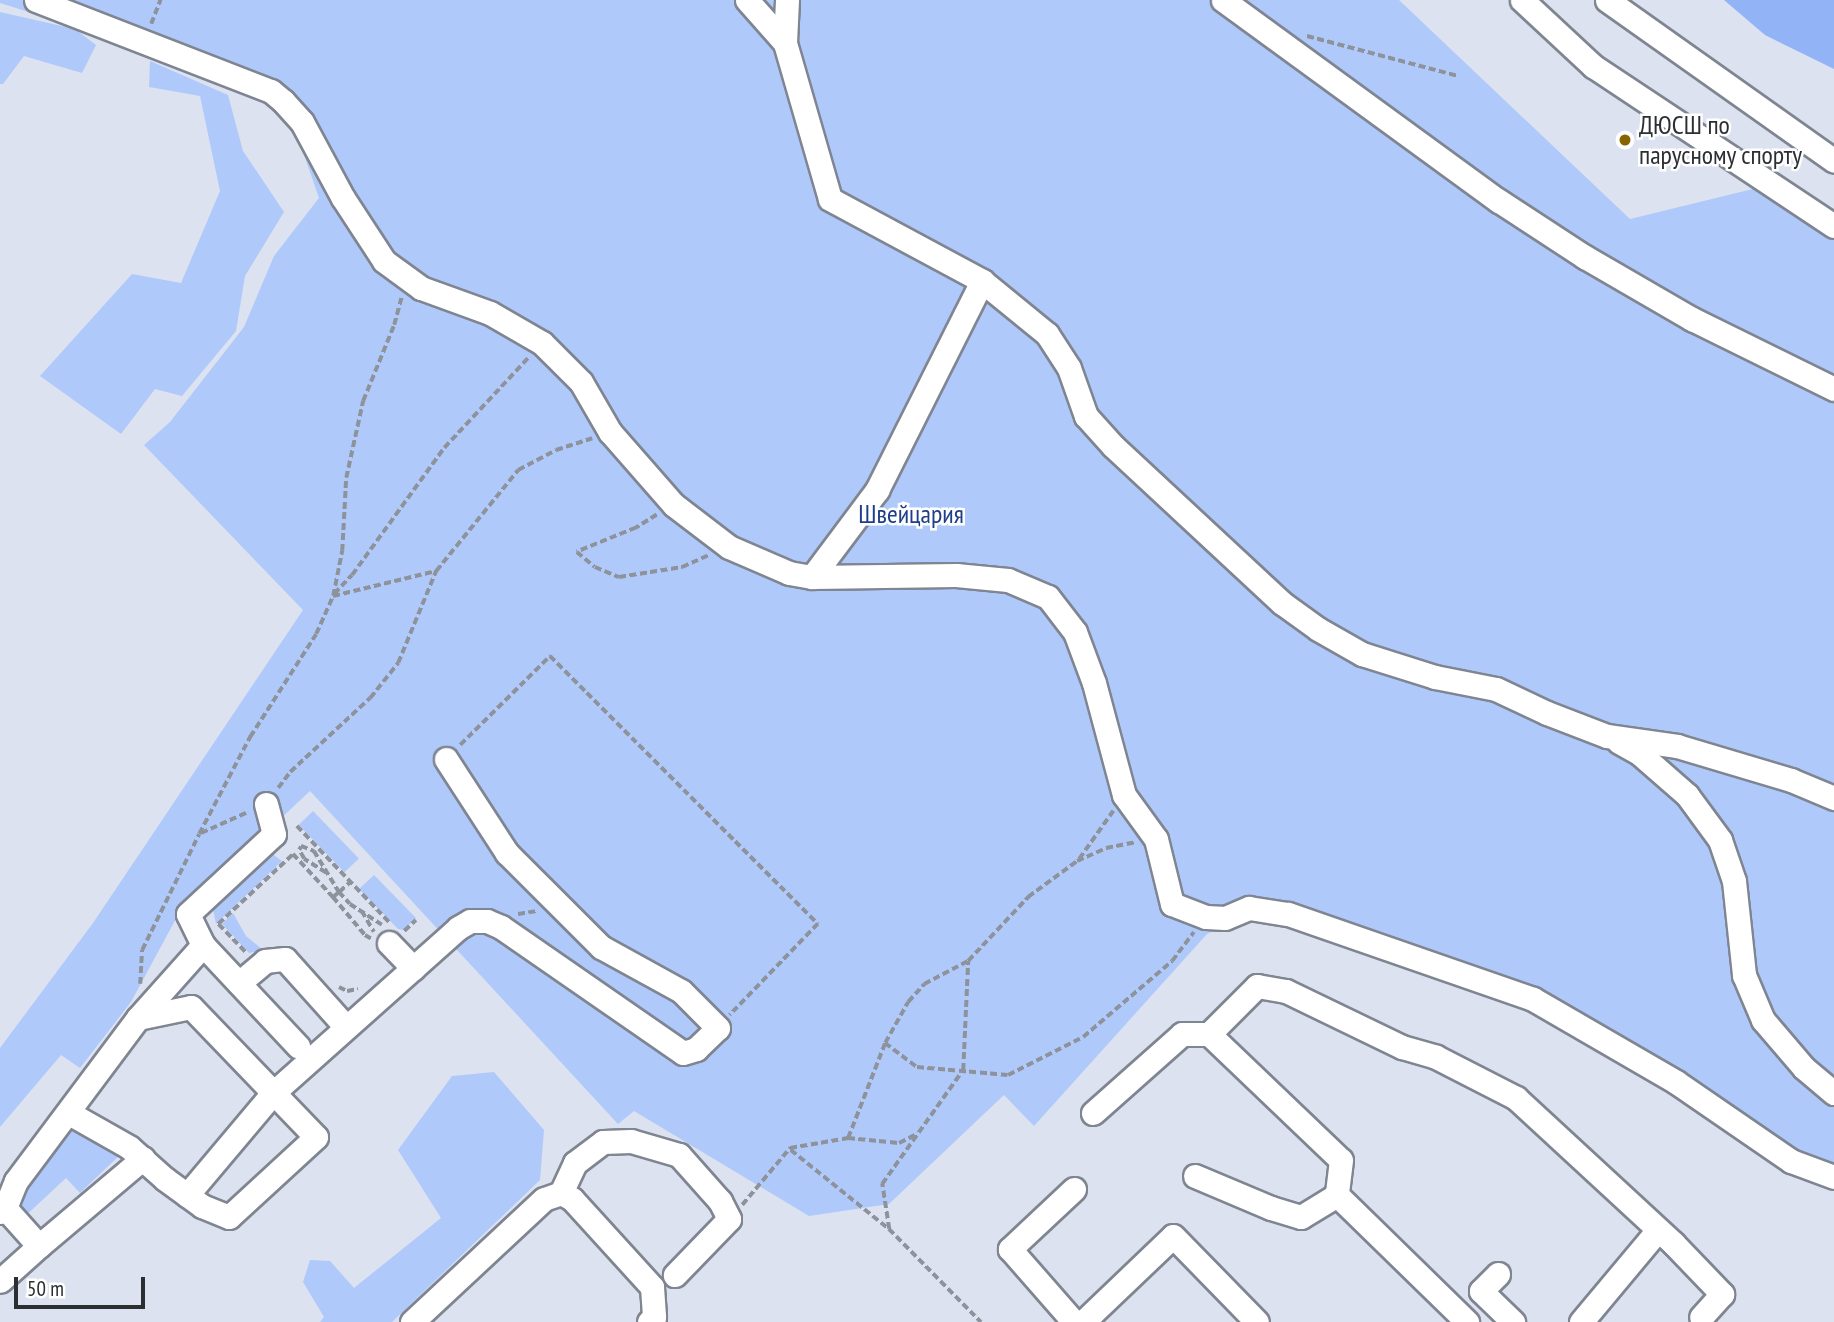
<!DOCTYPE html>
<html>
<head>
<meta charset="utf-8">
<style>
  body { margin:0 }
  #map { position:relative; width:1834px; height:1322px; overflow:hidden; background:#dce2ef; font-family:"PT Sans Narrow",sans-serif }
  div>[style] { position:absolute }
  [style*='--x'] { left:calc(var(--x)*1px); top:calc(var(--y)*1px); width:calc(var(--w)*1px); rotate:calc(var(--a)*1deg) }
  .green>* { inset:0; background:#b0c9fb; transform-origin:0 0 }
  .water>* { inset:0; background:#92b3f6 }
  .path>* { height:3.5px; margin-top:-1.75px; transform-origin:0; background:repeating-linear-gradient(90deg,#8d929b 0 7px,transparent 0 10.5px) }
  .roads { filter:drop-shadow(2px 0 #7f8591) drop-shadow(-2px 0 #7f8591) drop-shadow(0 2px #7f8591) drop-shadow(0 -2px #7f8591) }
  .minor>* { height:23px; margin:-11.5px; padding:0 11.5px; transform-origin:11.5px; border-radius:11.5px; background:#fff }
  .dots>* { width:19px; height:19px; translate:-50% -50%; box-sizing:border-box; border:4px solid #fff; border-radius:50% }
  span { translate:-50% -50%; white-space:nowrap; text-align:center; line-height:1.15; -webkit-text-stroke:5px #fff; paint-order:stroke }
  .poi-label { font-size:26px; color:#2b2e32 }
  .left { translate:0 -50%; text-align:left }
  .park-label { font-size:26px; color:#1f3e8a }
  .scale { position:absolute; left:14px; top:1277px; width:131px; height:32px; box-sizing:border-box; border:4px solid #2b2e32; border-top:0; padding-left:9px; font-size:21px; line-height:24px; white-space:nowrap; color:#2b2e32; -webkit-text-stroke:5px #fff; paint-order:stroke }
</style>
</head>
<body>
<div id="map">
  <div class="green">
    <div style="clip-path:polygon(0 0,1399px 0,1630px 219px,1757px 188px,1834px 238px,1834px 1180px,1791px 1168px,1667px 1090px,1512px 1002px,1249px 912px,1207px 934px,1034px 1126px,1004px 1095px,889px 1204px,809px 1216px,634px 1111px,618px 1124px,310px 791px,178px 915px,131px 1002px,80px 1068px,61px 1055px,0 1127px,0 1048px,93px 923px,303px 610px,144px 445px,170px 422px,244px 327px,274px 256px,319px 198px,294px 126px,270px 101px,83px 29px,0 3px)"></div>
    <div style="clip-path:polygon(0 12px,75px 29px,96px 45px,82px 73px,24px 56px,3px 84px,0 84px)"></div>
    <div style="clip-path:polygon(150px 61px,228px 95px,243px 151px,284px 212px,245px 276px,236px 331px,182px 396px,155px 389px,121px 434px,40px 376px,132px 274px,181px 283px,220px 191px,200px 96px,149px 87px)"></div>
    <div style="left:313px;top:811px;width:66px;height:20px;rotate:46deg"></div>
    <div style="clip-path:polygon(271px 853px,282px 861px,216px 924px,213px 909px,216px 903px)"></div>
    <div style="clip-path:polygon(374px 875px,416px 918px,404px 930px,398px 929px,359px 889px)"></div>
    <div style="clip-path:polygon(233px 913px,246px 936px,263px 950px,249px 953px,222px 924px)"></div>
    <div style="clip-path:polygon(494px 1072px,544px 1130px,540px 1180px,392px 1322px,320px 1322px,324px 1317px,303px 1282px,310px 1260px,330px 1261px,354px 1288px,441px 1218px,398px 1150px,452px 1076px)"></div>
    <div style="clip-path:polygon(68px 1127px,83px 1129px,122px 1153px,80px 1193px,66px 1178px,22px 1219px,11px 1208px)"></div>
  </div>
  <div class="water">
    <div style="clip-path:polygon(1724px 0,1834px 0,1834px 69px,1765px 35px)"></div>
  </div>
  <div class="path">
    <div style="--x:151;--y:24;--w:26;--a:-69"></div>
    <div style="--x:1307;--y:36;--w:156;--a:14.8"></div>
    <div style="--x:657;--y:515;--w:25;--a:148"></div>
    <div style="--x:636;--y:528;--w:64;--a:157.9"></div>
    <div style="--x:577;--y:552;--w:23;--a:40"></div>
    <div style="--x:595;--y:567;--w:26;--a:23"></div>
    <div style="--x:619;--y:577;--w:64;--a:-9"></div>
    <div style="--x:682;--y:567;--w:30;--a:-24"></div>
    <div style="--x:334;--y:594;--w:26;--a:-47"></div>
    <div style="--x:352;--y:575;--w:157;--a:-54.1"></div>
    <div style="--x:444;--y:448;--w:125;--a:-47"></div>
    <div style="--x:333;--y:596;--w:106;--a:-13.6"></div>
    <div style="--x:436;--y:571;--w:130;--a:-50.9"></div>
    <div style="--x:518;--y:470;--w:43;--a:-27.8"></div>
    <div style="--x:556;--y:450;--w:38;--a:-18"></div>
    <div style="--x:460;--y:745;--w:127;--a:-44.7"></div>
    <div style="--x:550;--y:656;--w:379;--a:45"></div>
    <div style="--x:818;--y:924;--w:127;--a:134"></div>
    <div style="--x:278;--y:788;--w:20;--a:-53"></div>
    <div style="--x:290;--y:772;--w:109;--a:-42.8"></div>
    <div style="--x:370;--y:698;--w:45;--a:-51.3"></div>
    <div style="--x:398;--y:663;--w:100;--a:-67.6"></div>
    <div style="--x:297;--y:826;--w:134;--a:46.2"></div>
    <div style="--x:201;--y:833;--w:51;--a:-24.1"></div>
    <div style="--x:1079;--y:859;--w:59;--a:-54.7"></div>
    <div style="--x:326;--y:873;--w:26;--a:-148"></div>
    <div style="--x:304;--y:859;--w:10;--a:-119"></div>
    <div style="--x:299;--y:850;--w:4;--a:-63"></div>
    <div style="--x:301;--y:846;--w:14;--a:21"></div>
    <div style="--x:314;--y:851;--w:48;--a:58.6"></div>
    <div style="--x:339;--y:892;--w:15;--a:-42"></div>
    <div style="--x:333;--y:897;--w:50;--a:49.9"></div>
    <div style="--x:365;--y:935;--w:8;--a:30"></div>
    <div style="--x:362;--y:911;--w:24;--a:60"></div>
    <div style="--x:518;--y:914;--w:20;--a:-9"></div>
    <div style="--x:404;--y:931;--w:16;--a:-43"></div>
    <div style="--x:245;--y:952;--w:39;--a:-134"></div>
    <div style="--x:218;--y:924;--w:103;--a:-43"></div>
    <div style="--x:293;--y:854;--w:59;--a:47.1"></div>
    <div style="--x:333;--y:897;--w:8;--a:-40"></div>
    <div style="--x:339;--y:892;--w:16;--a:47"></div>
    <div style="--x:350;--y:904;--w:38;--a:33"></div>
    <div style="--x:140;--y:984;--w:34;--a:-87"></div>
    <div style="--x:142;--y:950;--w:129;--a:-63.8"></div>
    <div style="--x:199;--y:834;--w:110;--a:-62.3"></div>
    <div style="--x:250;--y:737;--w:122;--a:-57.3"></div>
    <div style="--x:316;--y:634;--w:42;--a:-65.9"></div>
    <div style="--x:333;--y:596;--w:46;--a:-78.7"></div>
    <div style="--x:342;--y:551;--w:73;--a:-86.9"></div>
    <div style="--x:346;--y:478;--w:79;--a:-77.6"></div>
    <div style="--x:363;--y:401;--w:82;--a:-67.8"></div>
    <div style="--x:394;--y:325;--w:28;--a:-75"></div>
    <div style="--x:339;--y:987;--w:9;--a:27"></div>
    <div style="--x:347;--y:991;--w:11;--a:-10"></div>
    <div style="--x:885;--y:1043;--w:40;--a:37"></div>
    <div style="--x:917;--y:1067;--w:91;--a:5"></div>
    <div style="--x:1008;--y:1075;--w:84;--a:-26.9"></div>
    <div style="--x:1083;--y:1037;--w:117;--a:-40.5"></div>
    <div style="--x:1172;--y:961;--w:36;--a:-53"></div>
    <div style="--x:848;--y:1138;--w:51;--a:5.6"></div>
    <div style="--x:899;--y:1143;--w:20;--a:-27"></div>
    <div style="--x:791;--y:1150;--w:126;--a:38.9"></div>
    <div style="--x:889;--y:1229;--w:131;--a:45.3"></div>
    <div style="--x:742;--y:1205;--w:75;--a:-49.9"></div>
    <div style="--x:790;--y:1148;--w:59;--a:-9.8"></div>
    <div style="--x:848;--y:1138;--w:102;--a:-68.7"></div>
    <div style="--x:885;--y:1043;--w:47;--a:-60.7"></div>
    <div style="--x:908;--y:1002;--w:24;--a:-48"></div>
    <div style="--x:924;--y:984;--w:50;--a:-27.6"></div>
    <div style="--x:968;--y:961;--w:88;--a:-46.8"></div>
    <div style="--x:1028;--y:897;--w:61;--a:-36.3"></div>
    <div style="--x:1077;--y:861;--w:32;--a:-24"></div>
    <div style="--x:1106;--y:848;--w:31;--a:-11"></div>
    <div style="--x:889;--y:1229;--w:46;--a:-98.8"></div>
    <div style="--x:882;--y:1184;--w:140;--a:-54.6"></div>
    <div style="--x:963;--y:1070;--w:109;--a:-87.4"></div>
  </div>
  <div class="roads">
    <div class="minor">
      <div style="--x:36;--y:0;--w:252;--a:21.2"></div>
      <div style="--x:271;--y:91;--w:16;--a:40"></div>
      <div style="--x:283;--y:101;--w:28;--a:48"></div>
      <div style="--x:302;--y:122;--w:86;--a:61.7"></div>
      <div style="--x:343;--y:198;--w:75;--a:56.9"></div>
      <div style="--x:384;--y:261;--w:46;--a:36.1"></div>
      <div style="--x:421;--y:288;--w:73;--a:19.9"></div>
      <div style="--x:490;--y:313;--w:60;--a:30"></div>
      <div style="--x:542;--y:343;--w:55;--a:45"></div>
      <div style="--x:581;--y:382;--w:58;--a:59.9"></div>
      <div style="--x:610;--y:432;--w:97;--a:48.8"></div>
      <div style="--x:674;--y:505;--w:69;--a:37.4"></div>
      <div style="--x:729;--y:547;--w:65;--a:23.4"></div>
      <div style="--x:789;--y:573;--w:23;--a:10"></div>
      <div style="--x:812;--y:577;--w:144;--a:-0.8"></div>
      <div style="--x:956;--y:575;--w:52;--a:5.5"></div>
      <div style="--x:1008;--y:580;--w:43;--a:23"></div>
      <div style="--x:1048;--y:597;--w:44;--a:52.4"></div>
      <div style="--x:1075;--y:632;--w:54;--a:69.6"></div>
      <div style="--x:1094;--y:683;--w:116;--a:75"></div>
      <div style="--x:1124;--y:795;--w:54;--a:54"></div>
      <div style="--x:1156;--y:839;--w:67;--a:76.2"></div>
      <div style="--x:1172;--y:904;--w:36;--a:21"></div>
      <div style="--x:1206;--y:917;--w:19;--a:3"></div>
      <div style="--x:1225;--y:918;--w:26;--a:-23"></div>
      <div style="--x:1249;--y:908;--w:39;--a:9"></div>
      <div style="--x:1288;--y:914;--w:259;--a:19.1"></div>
      <div style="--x:1533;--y:999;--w:165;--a:30.1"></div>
      <div style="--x:1676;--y:1082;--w:140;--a:34.5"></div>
      <div style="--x:1791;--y:1161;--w:46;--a:20.4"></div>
      <div style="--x:747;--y:0;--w:57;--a:48.5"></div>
      <div style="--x:787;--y:0;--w:43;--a:92.7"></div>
      <div style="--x:785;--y:43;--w:162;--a:73.9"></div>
      <div style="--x:830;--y:199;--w:173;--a:28.3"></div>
      <div style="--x:982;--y:281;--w:84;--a:39.2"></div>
      <div style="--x:1047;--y:334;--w:40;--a:57.1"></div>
      <div style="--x:1069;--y:368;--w:51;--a:70.5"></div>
      <div style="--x:1086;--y:416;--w:40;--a:48"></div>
      <div style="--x:1113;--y:446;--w:231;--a:42.9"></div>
      <div style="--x:1282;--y:603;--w:44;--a:35.8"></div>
      <div style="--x:1318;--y:629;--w:51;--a:29.6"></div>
      <div style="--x:1362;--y:654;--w:77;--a:17.5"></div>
      <div style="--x:1435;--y:677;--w:62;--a:11.1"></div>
      <div style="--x:1496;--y:689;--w:56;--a:25.2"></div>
      <div style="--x:1547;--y:713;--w:64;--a:21"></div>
      <div style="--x:1607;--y:736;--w:71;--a:8.1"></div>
      <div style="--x:1677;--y:746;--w:119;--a:16.6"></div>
      <div style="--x:1791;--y:780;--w:47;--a:22.7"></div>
      <div style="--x:1223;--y:0;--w:341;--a:36.1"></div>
      <div style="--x:1499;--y:201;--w:103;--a:33.1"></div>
      <div style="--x:1585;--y:257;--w:124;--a:30.1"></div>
      <div style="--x:1692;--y:319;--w:158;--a:26.2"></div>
      <div style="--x:1522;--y:0;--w:97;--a:42.9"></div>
      <div style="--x:1593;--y:66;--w:289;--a:33.6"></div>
      <div style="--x:1607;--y:0;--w:278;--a:35.3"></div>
      <div style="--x:812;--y:577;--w:109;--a:-53.2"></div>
      <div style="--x:877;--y:490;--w:234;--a:-63.3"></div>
      <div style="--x:1619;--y:742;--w:23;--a:29"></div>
      <div style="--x:1639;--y:753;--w:64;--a:41.2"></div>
      <div style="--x:1687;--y:795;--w:56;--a:53.7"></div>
      <div style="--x:1720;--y:840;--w:43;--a:71.1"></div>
      <div style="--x:1734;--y:881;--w:95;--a:83.9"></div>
      <div style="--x:1744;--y:975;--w:49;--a:67.1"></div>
      <div style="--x:1763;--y:1020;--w:63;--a:49.5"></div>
      <div style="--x:1804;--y:1068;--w:39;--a:40"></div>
      <div style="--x:389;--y:943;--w:35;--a:46"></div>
      <div style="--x:203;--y:945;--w:139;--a:46.8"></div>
      <div style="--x:239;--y:983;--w:34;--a:-40"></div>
      <div style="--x:265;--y:961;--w:20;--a:-6"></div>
      <div style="--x:285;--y:959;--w:91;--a:48.1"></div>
      <div style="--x:138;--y:1018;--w:98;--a:-48.3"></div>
      <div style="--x:203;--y:945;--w:34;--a:-116"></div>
      <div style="--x:188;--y:914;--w:117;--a:-42.9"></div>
      <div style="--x:274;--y:834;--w:31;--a:-105"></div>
      <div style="--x:1209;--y:1034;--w:68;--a:-45"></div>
      <div style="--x:1257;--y:986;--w:29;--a:10"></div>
      <div style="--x:1286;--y:991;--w:129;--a:25.8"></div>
      <div style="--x:1402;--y:1047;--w:35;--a:16"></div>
      <div style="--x:1436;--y:1057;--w:90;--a:27.1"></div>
      <div style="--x:1516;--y:1098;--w:214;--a:42.7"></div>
      <div style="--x:1673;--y:1243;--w:71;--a:46.1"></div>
      <div style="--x:1722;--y:1294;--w:31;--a:132"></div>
      <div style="--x:1093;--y:1113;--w:119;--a:-41.6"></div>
      <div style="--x:1182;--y:1034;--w:27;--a:0"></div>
      <div style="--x:1209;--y:1034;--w:182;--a:43.7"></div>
      <div style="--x:1341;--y:1160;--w:35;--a:97"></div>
      <div style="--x:1195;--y:1176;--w:82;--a:22.8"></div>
      <div style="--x:1271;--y:1208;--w:31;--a:17"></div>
      <div style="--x:1301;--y:1217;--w:42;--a:-31.4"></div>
      <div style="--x:1337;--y:1195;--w:182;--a:44.3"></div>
      <div style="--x:1074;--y:1189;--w:88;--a:136.8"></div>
      <div style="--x:1010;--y:1249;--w:97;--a:48.8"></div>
      <div style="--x:561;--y:1193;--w:33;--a:-65"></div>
      <div style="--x:575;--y:1163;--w:35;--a:-37"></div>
      <div style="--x:603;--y:1142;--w:28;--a:-2"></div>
      <div style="--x:631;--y:1141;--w:50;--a:16.3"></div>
      <div style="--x:679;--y:1155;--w:62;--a:48.3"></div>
      <div style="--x:720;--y:1201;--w:20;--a:63"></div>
      <div style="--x:729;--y:1219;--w:78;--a:134"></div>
      <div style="--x:187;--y:1195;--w:133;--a:-49.9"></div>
      <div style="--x:273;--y:1093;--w:248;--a:-41.7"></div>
      <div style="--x:458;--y:928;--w:14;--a:-30"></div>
      <div style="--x:470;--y:921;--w:17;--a:0"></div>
      <div style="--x:487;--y:921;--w:15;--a:23"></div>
      <div style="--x:501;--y:927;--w:221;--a:34.7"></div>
      <div style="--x:683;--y:1053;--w:14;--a:-17"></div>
      <div style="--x:696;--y:1049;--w:30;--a:-44"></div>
      <div style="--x:718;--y:1028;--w:52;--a:-135"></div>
      <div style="--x:681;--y:991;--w:91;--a:-151.2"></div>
      <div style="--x:601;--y:947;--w:133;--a:-135"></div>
      <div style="--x:507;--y:853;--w:112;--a:-123"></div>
      <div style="--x:5;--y:1208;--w:29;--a:-68"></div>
      <div style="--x:16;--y:1181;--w:204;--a:-53.2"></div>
      <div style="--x:138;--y:1018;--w:54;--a:-11.7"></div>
      <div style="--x:191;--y:1007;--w:180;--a:46.1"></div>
      <div style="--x:316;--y:1137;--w:118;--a:137.4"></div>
      <div style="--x:229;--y:1217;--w:29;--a:-158"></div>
      <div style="--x:202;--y:1206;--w:46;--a:-143.9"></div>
      <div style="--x:165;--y:1179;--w:48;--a:-138.4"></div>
      <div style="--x:129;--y:1147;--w:69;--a:-150.5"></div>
      <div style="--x:0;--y:1212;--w:6;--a:-39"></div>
      <div style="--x:5;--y:1208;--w:51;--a:48.2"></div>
      <div style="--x:39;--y:1246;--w:52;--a:138.1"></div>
      <div style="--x:39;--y:1246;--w:136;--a:-40.2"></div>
      <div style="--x:1498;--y:1274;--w:24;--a:135"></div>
      <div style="--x:1481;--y:1291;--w:45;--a:44.1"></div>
      <div style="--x:412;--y:1322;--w:180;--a:-43"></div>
      <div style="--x:544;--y:1199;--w:18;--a:-19"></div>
      <div style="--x:561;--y:1193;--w:13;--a:29"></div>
      <div style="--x:572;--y:1199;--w:119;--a:47.7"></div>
      <div style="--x:652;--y:1287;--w:30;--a:86"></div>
      <div style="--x:654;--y:1317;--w:7;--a:135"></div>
      <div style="--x:1083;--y:1322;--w:124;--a:-43.7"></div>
      <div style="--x:1173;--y:1236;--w:120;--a:45.7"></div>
      <div style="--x:1581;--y:1322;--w:120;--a:-50.1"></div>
    </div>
  </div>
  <div class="dots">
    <div style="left:1625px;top:140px;background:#896502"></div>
  </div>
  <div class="poi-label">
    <span class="left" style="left:1639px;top:140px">ДЮСШ по<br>парусному спорту</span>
  </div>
  <div class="park-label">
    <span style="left:911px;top:514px">Швейцария</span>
  </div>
  <div class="scale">50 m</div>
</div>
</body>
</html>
